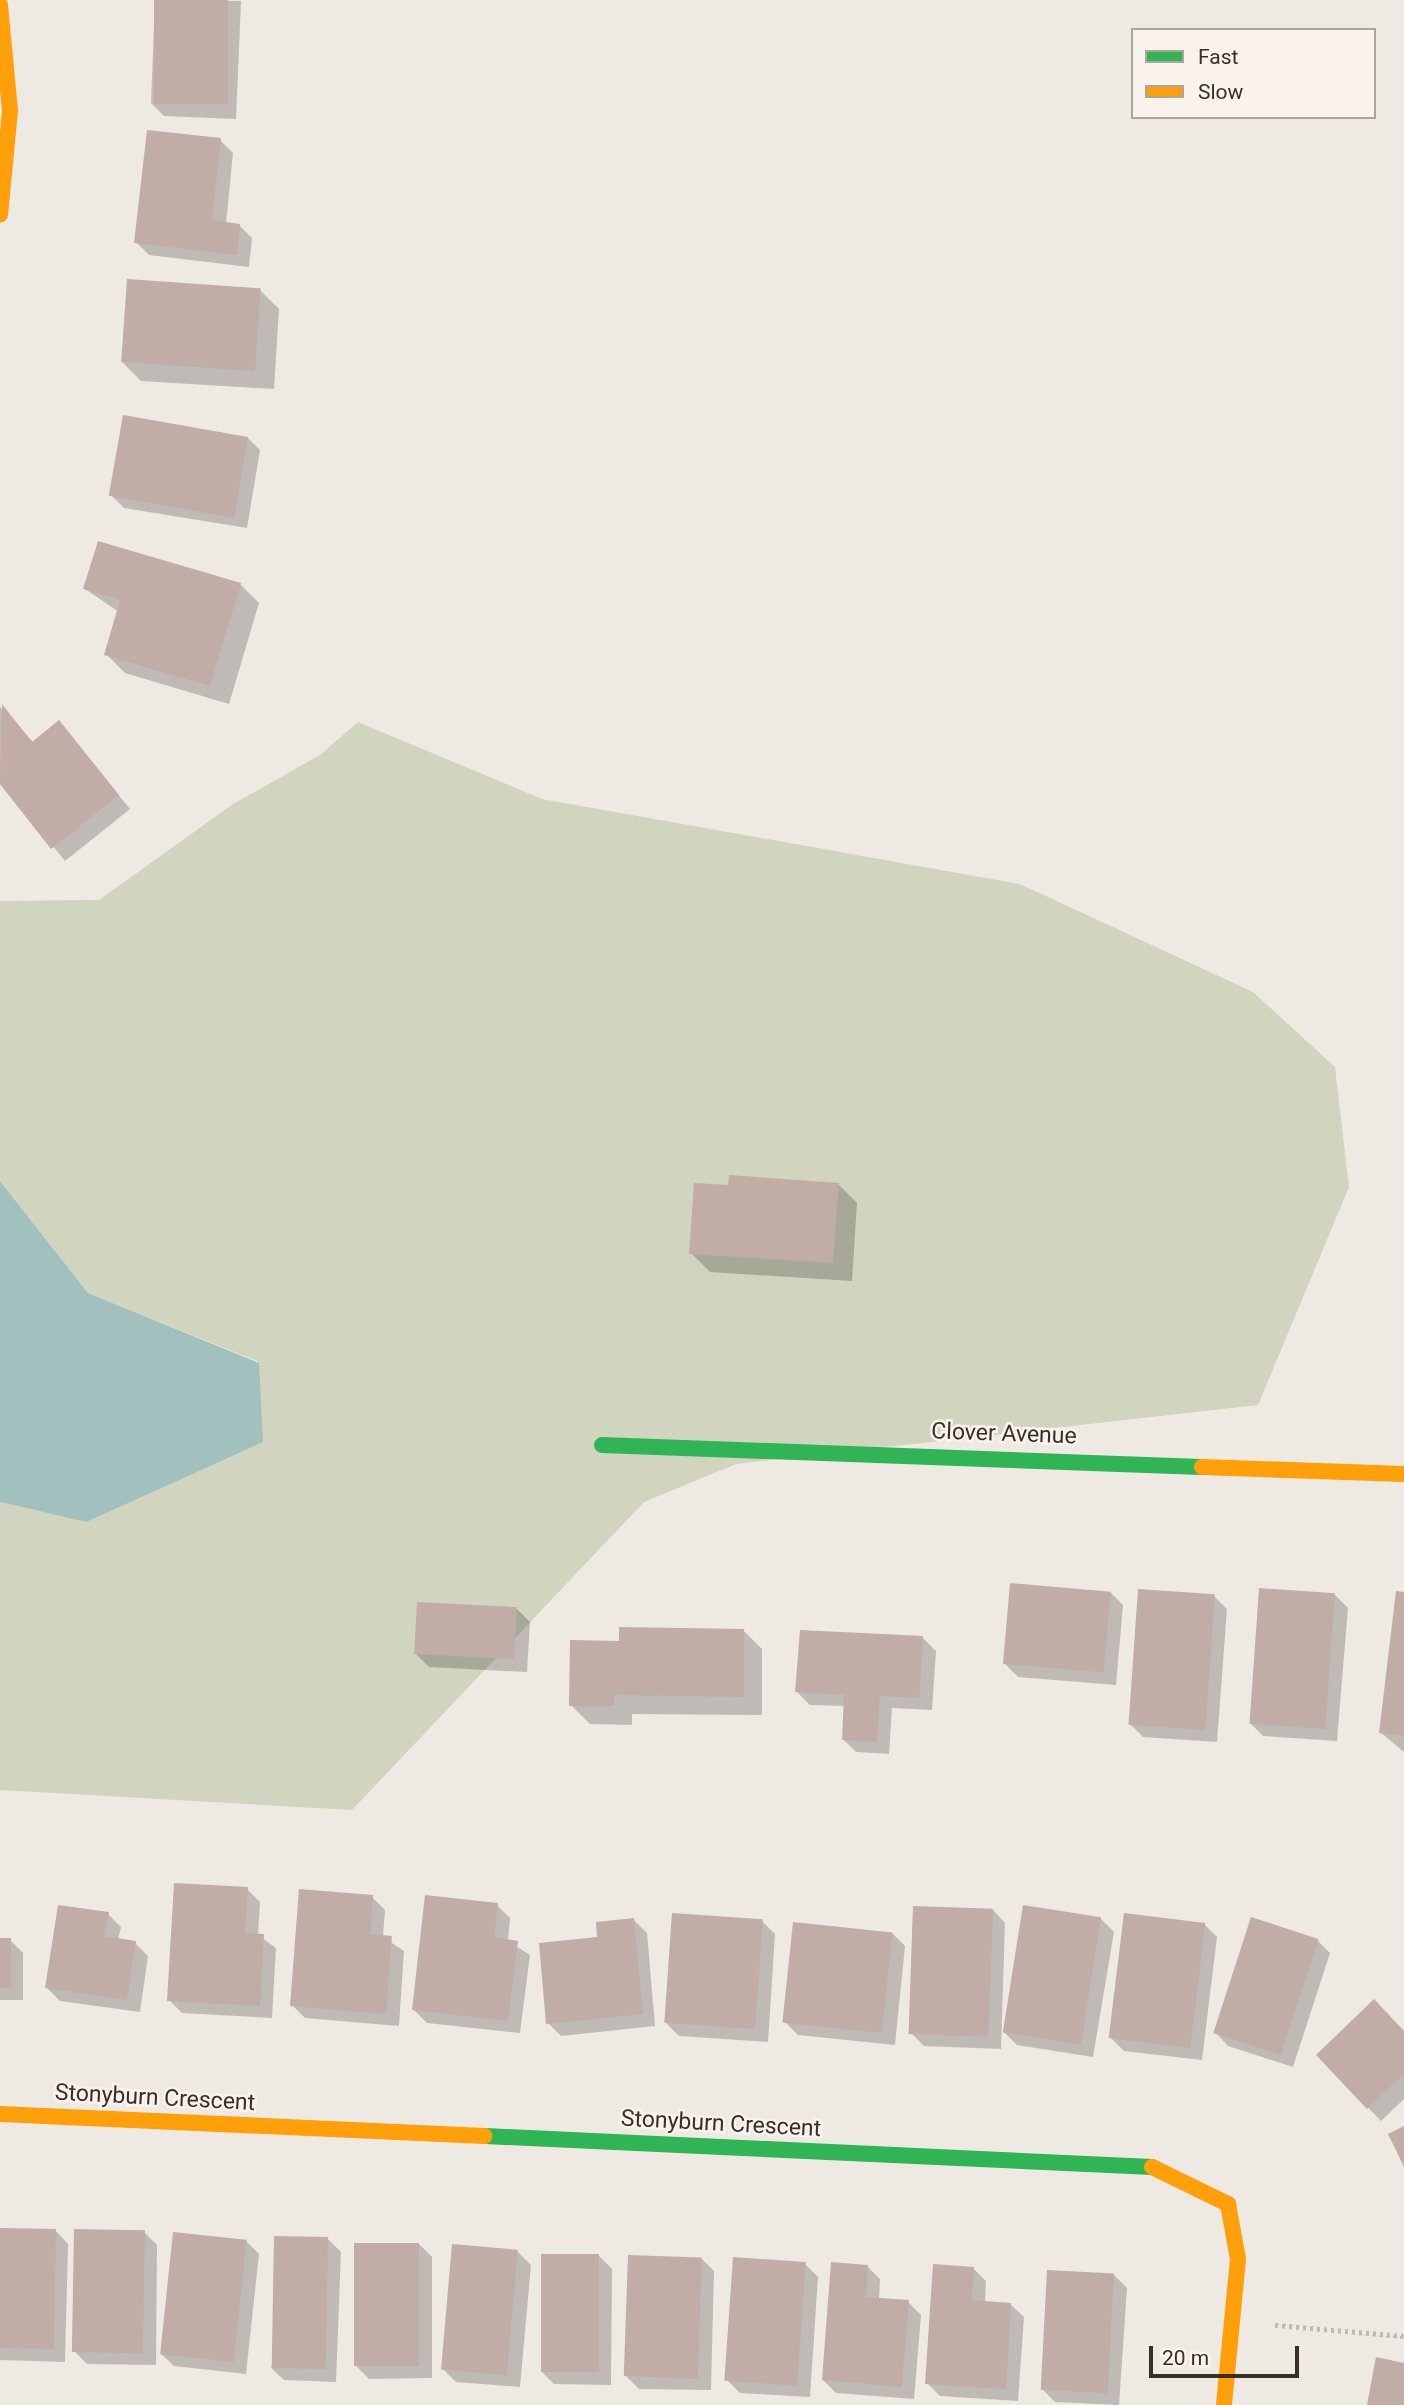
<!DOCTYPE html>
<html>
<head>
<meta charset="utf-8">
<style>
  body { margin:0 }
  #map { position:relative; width:1404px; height:2405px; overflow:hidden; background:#efe9e4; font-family:Roboto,sans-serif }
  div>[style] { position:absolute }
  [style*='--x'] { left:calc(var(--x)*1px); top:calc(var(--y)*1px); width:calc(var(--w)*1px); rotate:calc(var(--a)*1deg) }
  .green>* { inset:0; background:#d1d4be }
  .water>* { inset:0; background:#a1c0be }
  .shadow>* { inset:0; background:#0003 }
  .building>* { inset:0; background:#c2aca6; transform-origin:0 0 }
  .path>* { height:4.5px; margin-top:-2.25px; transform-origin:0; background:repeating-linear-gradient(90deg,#c0b9b5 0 3.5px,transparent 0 7px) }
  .fast>* { height:16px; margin:-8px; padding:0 8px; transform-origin:8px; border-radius:8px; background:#30b455 }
  .slow>* { height:16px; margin:-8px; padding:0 8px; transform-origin:8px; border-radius:8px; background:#ff9f0a }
  span { translate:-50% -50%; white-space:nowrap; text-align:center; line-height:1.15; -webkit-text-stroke:5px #faf2ec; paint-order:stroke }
  .street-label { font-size:23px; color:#392e2a }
  .legend { position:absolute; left:1131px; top:28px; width:245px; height:91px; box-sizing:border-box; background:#faf2ec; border:2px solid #ada49e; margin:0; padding:9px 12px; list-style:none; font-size:21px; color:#392e2a }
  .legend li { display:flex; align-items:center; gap:14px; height:35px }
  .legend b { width:35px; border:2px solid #ada49e }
  .scale { position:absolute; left:1149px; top:2346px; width:150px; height:32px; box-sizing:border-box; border:4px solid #392e2a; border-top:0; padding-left:9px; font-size:21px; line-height:24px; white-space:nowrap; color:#392e2a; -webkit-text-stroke:5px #faf2ec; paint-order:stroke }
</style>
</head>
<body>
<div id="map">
  <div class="green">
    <div style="clip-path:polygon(358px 722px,542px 799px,1020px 884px,1253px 992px,1335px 1067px,1349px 1187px,1258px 1405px,736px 1464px,644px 1502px,352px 1810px,0 1790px,0 1502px,86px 1522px,259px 1362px,88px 1293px,0 1181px,0 901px,99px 900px,233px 804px,320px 755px)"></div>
  </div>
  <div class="water">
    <div style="clip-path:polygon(0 1181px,88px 1293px,259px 1363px,263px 1442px,86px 1522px,0 1502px)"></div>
  </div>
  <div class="shadow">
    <div style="clip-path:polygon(155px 0,241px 1px,236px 119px,164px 116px,151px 103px)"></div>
    <div style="clip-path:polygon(220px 140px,233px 153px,226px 224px,239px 225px,252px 238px,249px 267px,149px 255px,136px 242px)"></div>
    <div style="clip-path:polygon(260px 290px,279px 309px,274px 389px,141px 381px,122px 362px)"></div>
    <div style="clip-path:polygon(247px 437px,260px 450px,247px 528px,124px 508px,111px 495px)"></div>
    <div style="clip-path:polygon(240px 584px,259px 603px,229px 704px,125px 673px,106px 654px,119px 612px,85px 589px)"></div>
    <div style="clip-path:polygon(0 707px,34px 743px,59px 722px,130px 809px,65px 861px,0 781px)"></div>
    <div style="clip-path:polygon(838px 1184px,857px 1203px,852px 1281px,710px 1272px,691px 1253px,730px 1187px)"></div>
    <div style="clip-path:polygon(1110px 1592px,1123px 1605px,1116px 1685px,1018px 1677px,1005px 1664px)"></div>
    <div style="clip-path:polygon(1404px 1593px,1404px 1752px,1380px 1732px)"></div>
    <div style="clip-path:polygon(1335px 1595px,1348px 1608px,1337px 1741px,1263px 1736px,1250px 1723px)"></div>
    <div style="clip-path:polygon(1214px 1596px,1227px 1609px,1217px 1742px,1143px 1737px,1130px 1724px)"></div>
    <div style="clip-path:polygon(517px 1609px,530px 1622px,527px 1672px,429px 1667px,416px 1654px)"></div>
    <div style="clip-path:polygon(743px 1630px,762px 1649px,762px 1715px,632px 1714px,632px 1725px,590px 1724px,571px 1705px,621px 1643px)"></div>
    <div style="clip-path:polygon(923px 1638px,936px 1651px,932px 1710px,892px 1708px,889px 1754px,856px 1752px,843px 1739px,845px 1706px,810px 1705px,797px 1692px)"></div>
    <div style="clip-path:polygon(247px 1889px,260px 1902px,258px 1935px,276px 1948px,272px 2018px,182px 2013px,169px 2000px)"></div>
    <div style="clip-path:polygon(372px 1897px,385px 1910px,383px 1937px,404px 1951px,399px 2026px,305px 2018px,292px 2005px)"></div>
    <div style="clip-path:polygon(497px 1905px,510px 1918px,508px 1941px,530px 1955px,520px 2033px,427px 2023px,414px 2010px)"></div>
    <div style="clip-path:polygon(993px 1910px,1005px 1923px,1001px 2049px,924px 2046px,911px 2033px)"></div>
    <div style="clip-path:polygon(108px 1914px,121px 1927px,118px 1940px,135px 1943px,148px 1956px,140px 2012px,60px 2001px,47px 1988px)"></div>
    <div style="clip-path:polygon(1101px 1919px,1114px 1932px,1093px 2057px,1017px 2045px,1004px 2032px)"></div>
    <div style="clip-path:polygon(634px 1920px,647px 1933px,655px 2026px,561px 2036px,548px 2023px,599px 1939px)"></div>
    <div style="clip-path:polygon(762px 1921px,775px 1934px,768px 2042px,679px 2036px,666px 2023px)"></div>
    <div style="clip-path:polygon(1204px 1924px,1217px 1937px,1202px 2060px,1124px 2051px,1111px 2038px)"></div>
    <div style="clip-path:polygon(892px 1933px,905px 1946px,895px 2045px,798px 2035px,785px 2022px)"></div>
    <div style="clip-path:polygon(0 1940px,10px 1940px,23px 1953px,23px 2000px,0 2000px)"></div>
    <div style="clip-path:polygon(1317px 1940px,1330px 1953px,1293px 2067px,1228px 2046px,1216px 2033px)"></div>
    <div style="clip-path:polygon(1404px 2033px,1404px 2099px,1381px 2121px,1318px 2055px)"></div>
    <div style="clip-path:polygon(0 2230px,56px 2231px,68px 2244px,65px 2362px,0 2360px)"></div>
    <div style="clip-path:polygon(144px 2232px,157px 2245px,156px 2365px,87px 2364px,74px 2351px)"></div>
    <div style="clip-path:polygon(328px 2239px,341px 2252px,336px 2382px,284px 2380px,271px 2368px)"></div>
    <div style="clip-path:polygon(246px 2241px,259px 2254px,246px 2374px,174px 2366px,161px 2354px)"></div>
    <div style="clip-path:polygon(419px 2244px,432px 2257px,432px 2378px,369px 2379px,356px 2366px)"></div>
    <div style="clip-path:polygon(518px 2252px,531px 2265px,520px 2387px,456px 2382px,443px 2369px)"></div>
    <div style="clip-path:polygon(599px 2256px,612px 2269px,611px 2385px,554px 2384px,541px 2371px)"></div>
    <div style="clip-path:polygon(701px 2258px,714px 2271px,711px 2390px,639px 2389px,626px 2376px)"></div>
    <div style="clip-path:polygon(805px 2264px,818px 2277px,810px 2397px,740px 2393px,727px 2380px)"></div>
    <div style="clip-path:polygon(867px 2266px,880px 2279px,879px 2300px,908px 2302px,921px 2315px,914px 2399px,836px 2393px,823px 2380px)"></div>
    <div style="clip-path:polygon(973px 2268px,986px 2281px,985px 2303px,1011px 2305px,1024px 2317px,1018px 2401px,940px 2396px,927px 2383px)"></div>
    <div style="clip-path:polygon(1114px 2275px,1127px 2288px,1119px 2405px,1055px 2402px,1042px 2389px)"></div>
  </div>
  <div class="building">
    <div style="left:154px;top:0;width:74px;height:104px"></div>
    <div style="clip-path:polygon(147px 130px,221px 138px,212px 220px,240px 224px,237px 255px,134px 243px)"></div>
    <div style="left:127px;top:279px;width:134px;height:83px;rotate:4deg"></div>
    <div style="left:123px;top:415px;width:127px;height:82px;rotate:10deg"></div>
    <div style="clip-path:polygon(98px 541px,241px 583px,210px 686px,104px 655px,120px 600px,83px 589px)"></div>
    <div style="clip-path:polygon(2px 704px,32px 742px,59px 720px,119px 795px,51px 849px,0 784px)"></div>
    <div style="clip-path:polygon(729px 1175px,839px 1183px,833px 1263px,689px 1254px,694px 1183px,728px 1185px)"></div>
    <div style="left:1010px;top:1583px;width:101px;height:81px;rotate:5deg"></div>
    <div style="left:1259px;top:1588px;width:76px;height:136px;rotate:4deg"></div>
    <div style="left:1138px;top:1589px;width:77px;height:136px;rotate:4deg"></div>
    <div style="clip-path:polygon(1396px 1591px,1404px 1592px,1404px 1736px,1379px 1733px)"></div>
    <div style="left:417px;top:1602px;width:100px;height:52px;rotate:3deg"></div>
    <div style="clip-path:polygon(619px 1627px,744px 1629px,744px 1697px,614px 1695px,614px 1706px,569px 1706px,570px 1640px,619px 1641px)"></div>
    <div style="clip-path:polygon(800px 1630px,923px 1636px,919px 1698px,880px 1696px,877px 1742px,842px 1740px,844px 1695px,795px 1692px)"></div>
    <div style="clip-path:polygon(174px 1883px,248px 1887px,245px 1933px,264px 1934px,260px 2006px,167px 2001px)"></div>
    <div style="clip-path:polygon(299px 1889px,373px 1895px,370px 1934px,392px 1936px,386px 2014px,290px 2006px)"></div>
    <div style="clip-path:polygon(425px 1895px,498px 1903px,494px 1937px,518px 1941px,508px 2021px,412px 2010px)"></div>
    <div style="clip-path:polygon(58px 1905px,109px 1912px,104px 1936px,136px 1941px,127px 2000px,45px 1988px)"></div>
    <div style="left:1023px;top:1905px;width:79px;height:129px;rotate:9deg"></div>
    <div style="left:913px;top:1906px;width:80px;height:128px;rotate:2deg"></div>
    <div style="left:672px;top:1913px;width:91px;height:110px;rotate:4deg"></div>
    <div style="left:1124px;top:1913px;width:82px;height:126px;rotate:7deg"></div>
    <div style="left:1251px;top:1917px;width:71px;height:122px;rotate:18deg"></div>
    <div style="clip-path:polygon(634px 1918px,643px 2014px,546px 2024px,539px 1943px,597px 1937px,596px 1922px)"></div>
    <div style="left:793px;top:1922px;width:100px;height:101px;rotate:6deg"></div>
    <div style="left:0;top:1938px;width:11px;height:50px"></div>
    <div style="clip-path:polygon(1374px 1999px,1404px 2031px,1404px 2074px,1367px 2109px,1316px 2055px)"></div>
    <div style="clip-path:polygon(1404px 2126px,1404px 2167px,1388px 2134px)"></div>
    <div style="left:0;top:2228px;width:56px;height:120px;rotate:1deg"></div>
    <div style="left:74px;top:2229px;width:71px;height:123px;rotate:1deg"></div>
    <div style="left:173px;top:2232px;width:74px;height:123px;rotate:6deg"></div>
    <div style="left:274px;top:2236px;width:54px;height:132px;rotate:1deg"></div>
    <div style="left:354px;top:2243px;width:65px;height:123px"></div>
    <div style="left:452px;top:2244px;width:66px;height:126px;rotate:5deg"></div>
    <div style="left:541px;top:2254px;width:58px;height:118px"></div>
    <div style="left:628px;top:2255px;width:74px;height:121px;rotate:2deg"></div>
    <div style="left:733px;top:2257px;width:73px;height:124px;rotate:4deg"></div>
    <div style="clip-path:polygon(831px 2262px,868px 2265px,866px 2297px,909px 2300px,902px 2387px,822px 2380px)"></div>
    <div style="clip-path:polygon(933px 2264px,974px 2267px,972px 2300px,1011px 2303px,1006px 2389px,925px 2384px)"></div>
    <div style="left:1047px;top:2270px;width:67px;height:120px;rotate:3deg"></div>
    <div style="clip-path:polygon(1376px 2357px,1404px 2363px,1404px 2405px,1367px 2405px)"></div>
  </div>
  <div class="path">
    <div style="--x:1275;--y:2325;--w:129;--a:4.9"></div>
  </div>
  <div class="fast">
    <div style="--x:602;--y:1445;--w:600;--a:2.1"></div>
    <div style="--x:485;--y:2136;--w:668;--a:2.66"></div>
  </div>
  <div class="slow">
    <div style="--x:0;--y:5;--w:106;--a:84.6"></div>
    <div style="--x:10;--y:111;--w:104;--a:95.5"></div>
    <div style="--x:1202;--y:1467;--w:202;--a:2"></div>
    <div style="--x:0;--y:2114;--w:485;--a:2.6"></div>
    <div style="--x:1152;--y:2167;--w:85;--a:26"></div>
    <div style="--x:1228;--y:2204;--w:56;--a:79.7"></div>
    <div style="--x:1238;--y:2259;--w:147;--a:95.5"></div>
  </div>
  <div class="street-label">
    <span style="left:1004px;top:1434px;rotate:2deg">Clover Avenue</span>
    <span style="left:155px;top:2098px;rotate:3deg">Stonyburn Crescent</span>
    <span style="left:721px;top:2124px;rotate:3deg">Stonyburn Crescent</span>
  </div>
  <ul class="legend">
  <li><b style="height:9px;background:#30b455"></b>Fast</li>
  <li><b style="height:9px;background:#ff9f0a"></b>Slow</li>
  </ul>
  <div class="scale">20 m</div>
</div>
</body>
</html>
